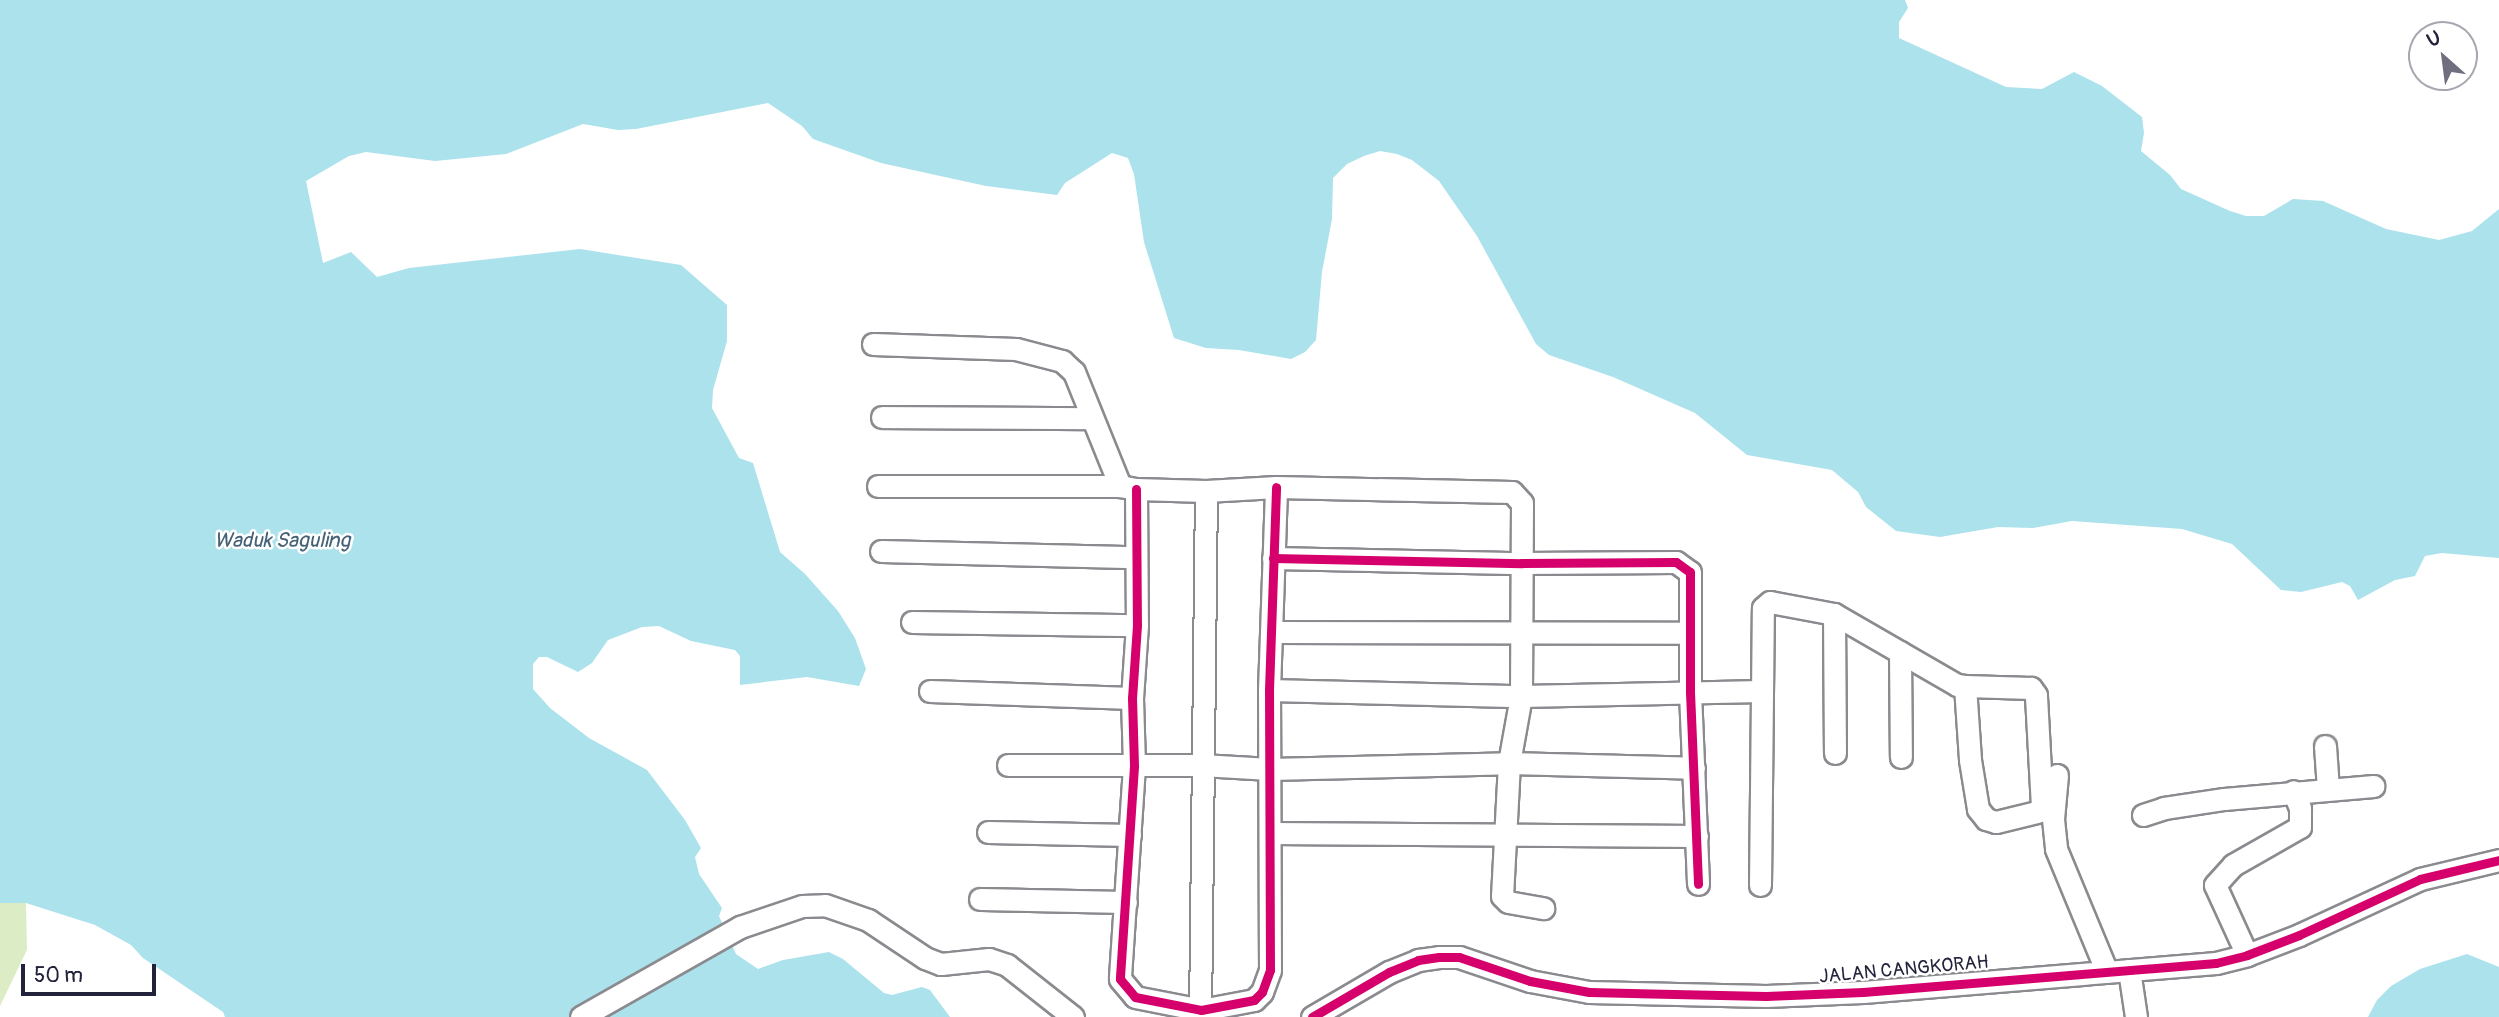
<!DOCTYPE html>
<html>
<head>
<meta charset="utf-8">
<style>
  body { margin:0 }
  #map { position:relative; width:2499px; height:1017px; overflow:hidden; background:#fff; font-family:Pangolin,sans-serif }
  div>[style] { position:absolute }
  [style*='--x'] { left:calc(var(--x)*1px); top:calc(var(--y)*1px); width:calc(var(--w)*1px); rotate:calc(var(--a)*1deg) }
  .green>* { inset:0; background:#dcecc5 }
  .water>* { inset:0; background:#abe2ec }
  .roads { filter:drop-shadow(2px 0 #8a8a8f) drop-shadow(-2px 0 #8a8a8f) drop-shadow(0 2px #8a8a8f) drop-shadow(0 -2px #8a8a8f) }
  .minor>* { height:21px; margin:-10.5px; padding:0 10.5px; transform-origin:10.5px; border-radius:10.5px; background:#fff }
  .cycleway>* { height:9px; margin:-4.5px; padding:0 4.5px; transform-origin:4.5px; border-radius:4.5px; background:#d6006c }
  span { translate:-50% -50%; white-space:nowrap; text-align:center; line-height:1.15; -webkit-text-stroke:5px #fff; paint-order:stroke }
  .street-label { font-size:19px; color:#22223b }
  .water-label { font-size:21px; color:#456176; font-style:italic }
  .north { position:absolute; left:2408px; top:21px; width:70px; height:70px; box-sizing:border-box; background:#fff; border:2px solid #a7a7b1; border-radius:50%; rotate:332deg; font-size:19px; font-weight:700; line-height:28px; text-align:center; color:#22223b }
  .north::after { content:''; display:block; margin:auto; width:24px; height:32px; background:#6f6f80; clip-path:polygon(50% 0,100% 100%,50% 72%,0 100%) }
  .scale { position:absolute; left:21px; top:964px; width:135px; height:32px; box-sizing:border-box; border:4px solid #22223b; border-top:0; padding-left:9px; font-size:21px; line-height:24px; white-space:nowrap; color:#22223b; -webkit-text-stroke:5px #fff; paint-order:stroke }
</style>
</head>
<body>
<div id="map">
  <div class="green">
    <div style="clip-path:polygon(0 903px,26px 903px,27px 950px,0 1006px)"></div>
  </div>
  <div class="water">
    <div style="clip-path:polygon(0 0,1905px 0,1908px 8px,1899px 22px,1899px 38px,2006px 87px,2042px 89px,2074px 72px,2102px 86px,2142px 117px,2144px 133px,2141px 151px,2170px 175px,2181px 189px,2230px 211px,2246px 216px,2264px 216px,2293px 199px,2323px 201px,2386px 229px,2439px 240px,2472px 231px,2499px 209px,2499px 558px,2442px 553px,2425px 556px,2415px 576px,2395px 580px,2358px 600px,2350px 586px,2342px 582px,2301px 592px,2281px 590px,2232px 544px,2182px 529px,2072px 521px,2033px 528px,1998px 527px,1940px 537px,1896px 531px,1866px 507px,1858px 492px,1832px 470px,1747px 455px,1695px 413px,1613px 377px,1549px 355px,1536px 344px,1477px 236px,1439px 181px,1412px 160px,1397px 154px,1380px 151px,1364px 156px,1347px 164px,1333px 178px,1332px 219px,1322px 272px,1316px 340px,1305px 352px,1291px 359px,1239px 350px,1206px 348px,1174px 338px,1144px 242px,1134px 174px,1128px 158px,1112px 153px,1065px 183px,1057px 195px,986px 186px,881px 163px,813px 139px,802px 126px,768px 103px,636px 129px,618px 130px,583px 124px,506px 154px,435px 161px,366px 152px,349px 156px,306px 181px,323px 263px,351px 252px,377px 277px,409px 268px,580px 249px,681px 265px,727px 305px,727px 341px,713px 390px,712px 408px,739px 458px,753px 463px,780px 552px,805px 574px,838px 611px,855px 638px,866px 669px,859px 686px,807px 677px,740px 685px,740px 656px,735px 650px,691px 641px,659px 626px,642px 627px,608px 640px,592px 663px,578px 672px,547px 657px,539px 657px,533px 664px,533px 689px,550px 708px,589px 738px,647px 770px,685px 820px,701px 848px,695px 857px,699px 874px,722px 908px,719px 916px,736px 954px,758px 969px,783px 960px,829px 952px,843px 959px,884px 993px,892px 995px,922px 987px,930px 990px,950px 1017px,225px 1017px,223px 1012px,143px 958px,131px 945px,95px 925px,26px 903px,0 903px)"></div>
    <div style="clip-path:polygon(2467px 954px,2499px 967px,2499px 1017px,2368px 1017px,2377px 1000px,2391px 986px,2420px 969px)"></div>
  </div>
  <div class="roads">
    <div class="minor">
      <div style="--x:873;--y:344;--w:143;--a:2"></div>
      <div style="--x:1016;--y:349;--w:48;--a:14.6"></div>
      <div style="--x:1062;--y:361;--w:16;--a:43"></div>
      <div style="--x:1074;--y:372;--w:123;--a:68"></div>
      <div style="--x:882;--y:417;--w:209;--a:0.3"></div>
      <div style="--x:878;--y:486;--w:242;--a:0"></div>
      <div style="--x:1120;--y:486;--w:16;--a:11"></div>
      <div style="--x:1136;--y:489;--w:70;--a:1.6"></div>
      <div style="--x:1206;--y:491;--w:70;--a:-3.3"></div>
      <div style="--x:1276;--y:487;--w:236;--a:1.2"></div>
      <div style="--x:1512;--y:492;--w:15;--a:48"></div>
      <div style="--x:1522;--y:503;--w:193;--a:90.3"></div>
      <div style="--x:1521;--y:696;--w:68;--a:100.2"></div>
      <div style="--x:1509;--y:763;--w:133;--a:93"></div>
      <div style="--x:1502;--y:896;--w:8;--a:45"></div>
      <div style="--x:1508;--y:902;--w:36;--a:10"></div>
      <div style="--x:1136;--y:489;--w:136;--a:89.6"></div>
      <div style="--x:1137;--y:625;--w:73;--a:93.9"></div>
      <div style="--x:1132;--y:698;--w:68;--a:88.3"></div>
      <div style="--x:1134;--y:766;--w:213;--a:93.8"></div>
      <div style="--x:1120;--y:979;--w:23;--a:50"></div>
      <div style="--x:1135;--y:997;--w:67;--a:11.1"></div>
      <div style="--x:1201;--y:1010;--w:54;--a:-10.7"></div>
      <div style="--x:1254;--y:1000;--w:11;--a:-45"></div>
      <div style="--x:1262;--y:992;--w:23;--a:-70"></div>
      <div style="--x:1270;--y:970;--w:280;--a:-90.2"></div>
      <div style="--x:1269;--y:690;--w:203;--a:-88"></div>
      <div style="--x:881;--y:551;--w:254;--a:1.4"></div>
      <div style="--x:1273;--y:558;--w:249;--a:1.2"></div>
      <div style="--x:1522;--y:563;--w:154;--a:-0.4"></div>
      <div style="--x:1676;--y:562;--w:17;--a:36"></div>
      <div style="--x:1690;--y:572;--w:120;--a:90"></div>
      <div style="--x:1690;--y:692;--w:192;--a:87.6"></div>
      <div style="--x:1834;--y:614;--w:142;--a:30"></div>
      <div style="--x:1957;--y:685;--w:8;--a:7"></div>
      <div style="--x:1965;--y:686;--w:74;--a:86.1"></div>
      <div style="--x:1970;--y:760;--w:50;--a:80.7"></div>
      <div style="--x:1978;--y:809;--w:13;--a:51"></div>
      <div style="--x:1986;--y:819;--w:10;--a:17"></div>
      <div style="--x:1996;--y:822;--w:42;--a:-13.7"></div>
      <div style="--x:2037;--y:812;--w:7;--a:-45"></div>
      <div style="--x:2042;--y:807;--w:112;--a:-93.1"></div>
      <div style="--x:2036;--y:695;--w:9;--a:-126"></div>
      <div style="--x:2031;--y:688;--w:66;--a:-178.3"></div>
      <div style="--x:912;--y:622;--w:225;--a:0.8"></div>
      <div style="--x:1271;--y:632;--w:419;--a:0.1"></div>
      <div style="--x:1900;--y:652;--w:105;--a:89.5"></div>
      <div style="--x:1269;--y:690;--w:252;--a:1.4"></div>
      <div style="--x:1521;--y:696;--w:241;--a:-1.2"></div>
      <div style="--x:930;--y:691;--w:202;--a:2"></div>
      <div style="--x:2325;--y:746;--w:43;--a:86"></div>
      <div style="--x:1008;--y:765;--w:193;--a:0"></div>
      <div style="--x:1201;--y:765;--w:69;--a:3.3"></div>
      <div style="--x:1270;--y:769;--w:239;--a:-1.4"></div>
      <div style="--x:1509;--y:763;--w:185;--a:1.5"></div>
      <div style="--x:2057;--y:775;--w:44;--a:95.2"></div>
      <div style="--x:2053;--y:819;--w:30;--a:84"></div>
      <div style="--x:2056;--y:849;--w:133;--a:67.5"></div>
      <div style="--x:2143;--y:815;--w:22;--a:-18"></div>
      <div style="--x:2164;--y:808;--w:61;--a:-8.5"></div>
      <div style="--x:2224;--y:799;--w:150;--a:-5"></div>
      <div style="--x:988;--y:832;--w:142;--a:1.2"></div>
      <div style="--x:1270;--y:833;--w:427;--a:0.4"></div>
      <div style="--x:1760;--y:885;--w:277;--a:-89.4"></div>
      <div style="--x:1763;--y:608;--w:9;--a:-41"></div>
      <div style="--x:1770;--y:602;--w:65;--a:10.6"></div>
      <div style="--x:1834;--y:614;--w:139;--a:89.6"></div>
      <div style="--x:980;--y:899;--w:146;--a:1.2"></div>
      <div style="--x:2247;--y:955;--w:77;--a:-114.6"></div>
      <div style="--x:2215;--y:885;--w:27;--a:-48"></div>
      <div style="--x:2233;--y:865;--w:77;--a:-29.6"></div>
      <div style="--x:2300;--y:827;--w:19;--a:-90"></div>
      <div style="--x:2300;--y:808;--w:18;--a:-112"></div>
      <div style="--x:2129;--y:970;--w:48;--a:81.5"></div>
      <div style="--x:581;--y:1017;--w:183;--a:-29.5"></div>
      <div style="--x:740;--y:927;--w:65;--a:-18.7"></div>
      <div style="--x:802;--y:906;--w:23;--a:-2"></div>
      <div style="--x:825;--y:905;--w:46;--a:19.2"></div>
      <div style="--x:868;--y:920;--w:69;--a:33.7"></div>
      <div style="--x:925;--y:958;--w:17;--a:21"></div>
      <div style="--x:941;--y:964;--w:48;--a:-5.9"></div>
      <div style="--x:989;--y:959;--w:19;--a:18"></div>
      <div style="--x:1007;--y:965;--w:84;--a:38.2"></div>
      <div style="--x:1200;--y:1017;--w:526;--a:-89.35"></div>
      <div style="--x:1312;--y:1017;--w:89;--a:-30.3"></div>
      <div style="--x:1389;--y:972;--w:31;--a:-22"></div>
      <div style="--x:1418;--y:960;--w:21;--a:-8"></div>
      <div style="--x:1439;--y:957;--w:20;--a:0"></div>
      <div style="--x:1459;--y:957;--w:75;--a:18.7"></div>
      <div style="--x:1530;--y:981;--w:60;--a:10.6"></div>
      <div style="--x:1589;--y:992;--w:177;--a:1.3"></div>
      <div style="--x:1766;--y:996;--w:97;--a:-2.4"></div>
      <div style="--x:1863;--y:992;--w:354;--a:-4.7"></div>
      <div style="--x:2216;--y:963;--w:32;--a:-14"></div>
      <div style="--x:2247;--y:955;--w:56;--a:-21"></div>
      <div style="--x:2299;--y:935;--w:133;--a:-24.8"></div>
      <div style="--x:2420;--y:879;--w:81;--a:-13.5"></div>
    </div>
  </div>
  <div class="cycleway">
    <div style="--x:1136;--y:489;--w:136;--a:89.6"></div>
    <div style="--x:1137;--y:625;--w:73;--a:93.9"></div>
    <div style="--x:1132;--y:698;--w:68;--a:88.3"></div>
    <div style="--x:1134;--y:766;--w:213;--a:93.8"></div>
    <div style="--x:1120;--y:979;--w:23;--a:50"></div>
    <div style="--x:1135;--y:997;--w:67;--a:11.1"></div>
    <div style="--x:1201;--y:1010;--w:54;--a:-10.7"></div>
    <div style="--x:1254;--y:1000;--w:11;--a:-45"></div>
    <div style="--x:1262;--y:992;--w:23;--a:-70"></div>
    <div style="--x:1270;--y:970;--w:280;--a:-90.2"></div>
    <div style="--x:1269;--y:690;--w:203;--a:-88"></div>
    <div style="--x:1273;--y:558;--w:249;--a:1.2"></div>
    <div style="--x:1522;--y:563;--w:154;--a:-0.4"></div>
    <div style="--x:1676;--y:562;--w:17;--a:36"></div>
    <div style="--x:1690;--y:572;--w:120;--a:90"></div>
    <div style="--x:1690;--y:692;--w:192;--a:87.6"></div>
    <div style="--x:1312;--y:1017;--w:89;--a:-30.3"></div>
    <div style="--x:1389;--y:972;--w:31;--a:-22"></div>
    <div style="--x:1418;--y:960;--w:21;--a:-8"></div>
    <div style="--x:1439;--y:957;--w:20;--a:0"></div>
    <div style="--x:1459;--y:957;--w:75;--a:18.7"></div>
    <div style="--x:1530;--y:981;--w:60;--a:10.6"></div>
    <div style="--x:1589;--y:992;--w:177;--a:1.3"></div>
    <div style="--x:1766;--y:996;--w:97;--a:-2.4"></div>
    <div style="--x:1863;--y:992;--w:354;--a:-4.7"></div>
    <div style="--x:2216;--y:963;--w:32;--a:-14"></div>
    <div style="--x:2247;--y:955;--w:56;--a:-21"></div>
    <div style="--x:2299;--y:935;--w:133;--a:-24.8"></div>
    <div style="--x:2420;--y:879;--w:81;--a:-13.5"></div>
  </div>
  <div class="street-label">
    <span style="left:1904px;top:970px;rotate:-5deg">JALAN CANGKORAH</span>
  </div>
  <div class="water-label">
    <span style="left:282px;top:541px">Waduk Saguling</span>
  </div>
  <div class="north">U</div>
  <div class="scale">50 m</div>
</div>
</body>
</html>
